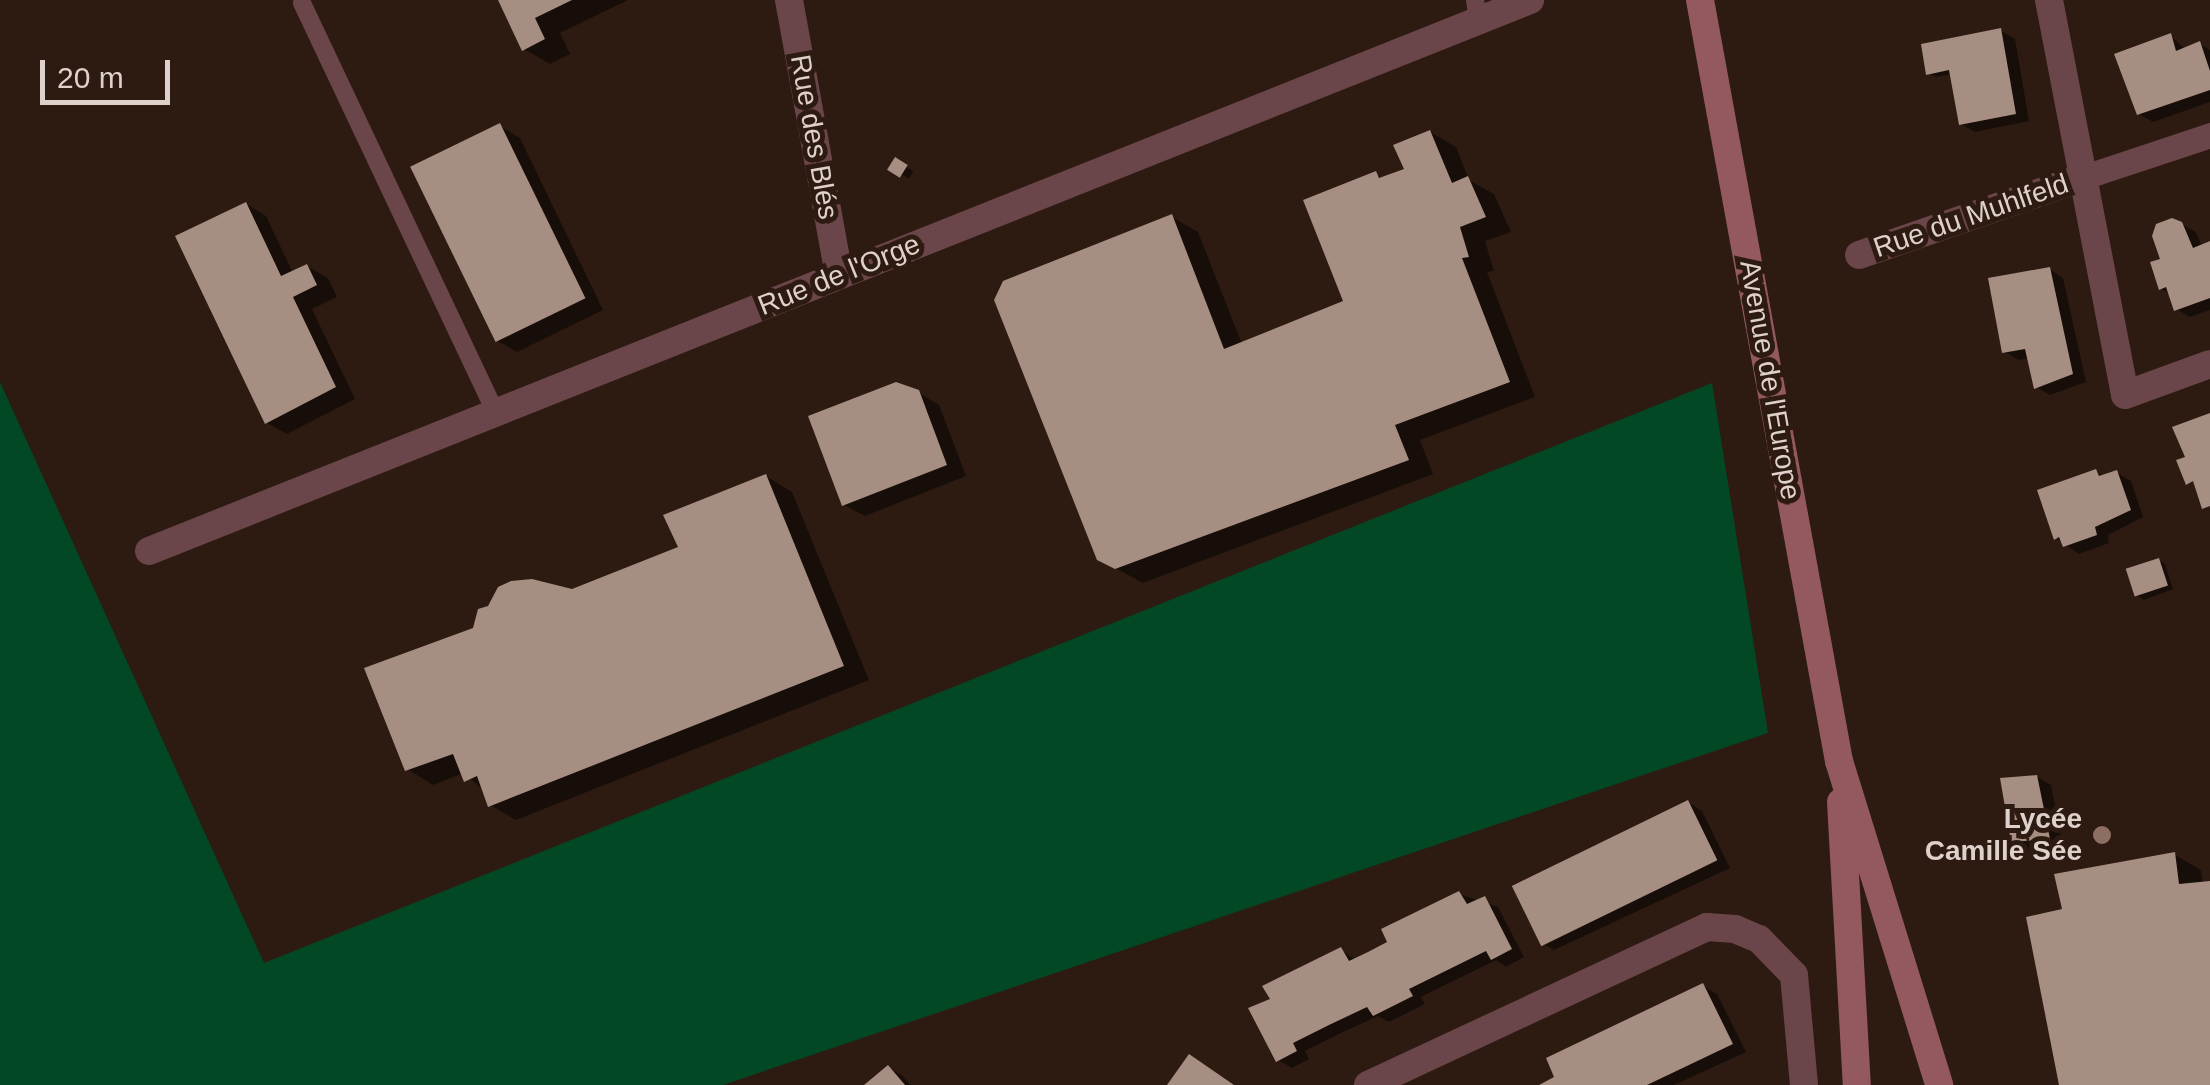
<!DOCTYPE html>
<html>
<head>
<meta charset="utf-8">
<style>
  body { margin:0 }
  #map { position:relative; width:2210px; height:1085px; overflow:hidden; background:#2d1b11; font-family:Helvetica,sans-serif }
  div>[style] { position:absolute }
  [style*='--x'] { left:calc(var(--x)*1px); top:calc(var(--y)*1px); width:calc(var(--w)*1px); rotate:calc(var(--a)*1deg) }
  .green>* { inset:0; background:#034824 }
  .shadow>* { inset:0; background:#0007; transform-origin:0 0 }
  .building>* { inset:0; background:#a78e83; transform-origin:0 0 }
  .service>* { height:18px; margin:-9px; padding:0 9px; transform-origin:9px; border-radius:9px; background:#6a4549 }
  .pedestrian>* { height:25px; margin:-12.5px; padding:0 12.5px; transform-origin:12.5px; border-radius:12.5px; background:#6a4549 }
  .minor>* { height:28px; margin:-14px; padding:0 14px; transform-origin:14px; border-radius:14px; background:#6a4549 }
  .secondary>* { height:28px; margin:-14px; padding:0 14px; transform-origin:14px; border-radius:14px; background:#94595f }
  .dots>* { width:28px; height:28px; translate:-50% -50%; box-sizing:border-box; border:5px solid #2d1b11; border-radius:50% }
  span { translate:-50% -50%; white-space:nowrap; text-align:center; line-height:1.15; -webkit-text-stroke:10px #2d1b11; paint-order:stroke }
  .street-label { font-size:28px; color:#ded0ca }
  .poi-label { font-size:28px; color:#ded0ca; font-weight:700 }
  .right { translate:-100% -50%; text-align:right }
  .scale { position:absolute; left:40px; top:60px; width:130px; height:45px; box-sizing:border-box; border:5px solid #ded0ca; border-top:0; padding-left:12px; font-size:30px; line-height:35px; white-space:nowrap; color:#ded0ca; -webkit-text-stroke:8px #2d1b11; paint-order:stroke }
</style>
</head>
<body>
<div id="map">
  <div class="green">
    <div style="clip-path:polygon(0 382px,264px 963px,1712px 383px,1768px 733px,723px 1085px,0 1085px)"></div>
  </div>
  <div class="shadow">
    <div style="clip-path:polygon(501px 0,628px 0,560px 33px,570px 54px,550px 64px,524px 49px)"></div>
    <div style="clip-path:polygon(2001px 31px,2015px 39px,2029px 121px,1975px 132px,1961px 124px,1952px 74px,1935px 77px,1928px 73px)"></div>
    <div style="clip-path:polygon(2171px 36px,2186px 50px,2200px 44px,2210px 50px,2210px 102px,2153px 122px,2139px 114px)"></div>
    <div style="clip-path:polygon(500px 126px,520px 138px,603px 310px,517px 352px,496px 340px)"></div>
    <div style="clip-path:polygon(1430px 132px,1456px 147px,1469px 180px,1494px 194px,1511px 232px,1485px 241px,1494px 271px,1487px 272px,1535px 397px,1420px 440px,1433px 474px,1143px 583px,1099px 559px,1172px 217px,1198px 232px,1242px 344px,1346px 302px,1375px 174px,1385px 179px,1408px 170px)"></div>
    <div style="left:896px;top:161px;width:20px;height:9px;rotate:30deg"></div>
    <div style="clip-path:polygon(246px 204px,266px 216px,293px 273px,307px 266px,328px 278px,337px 297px,312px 309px,355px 399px,287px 434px,267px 423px)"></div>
    <div style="clip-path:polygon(2181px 224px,2196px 232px,2202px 247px,2210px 244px,2210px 310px,2190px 317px,2176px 309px,2172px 295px,2161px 289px,2163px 260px)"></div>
    <div style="clip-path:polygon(2049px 269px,2063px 278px,2086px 382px,2050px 395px,2036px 387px,2030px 358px,2018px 360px,2004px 351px)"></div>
    <div style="clip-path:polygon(918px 392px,939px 405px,966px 476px,865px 516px,844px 505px)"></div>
    <div style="clip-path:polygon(2095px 471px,2105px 477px,2117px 473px,2131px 481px,2143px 517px,2108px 535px,2109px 543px,2079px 554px,2056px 538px)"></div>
    <div style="clip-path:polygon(766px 476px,792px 492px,869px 680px,516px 820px,490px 805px,485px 791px,463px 773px,433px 785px,407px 769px,572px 591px,681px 548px)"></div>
    <div style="clip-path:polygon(2159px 560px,2165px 564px,2173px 589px,2144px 600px,2138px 596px)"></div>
    <div style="clip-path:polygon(2037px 777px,2051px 785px,2063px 846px,2028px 849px,2014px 841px)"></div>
    <div style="clip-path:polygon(1688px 802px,1702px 811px,1730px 868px,1554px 950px,1540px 942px)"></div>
    <div style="clip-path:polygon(2175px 855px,2201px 870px,2203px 884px,2210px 883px,2210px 1085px,2061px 1085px,2065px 911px)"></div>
    <div style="clip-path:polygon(1459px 894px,1498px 907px,1524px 957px,1506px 967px,1496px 960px,1421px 997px,1425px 1004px,1389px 1022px,1378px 1016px,1343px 1032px,1305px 1051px,1309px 1059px,1292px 1068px,1278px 1060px,1273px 1000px,1341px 950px,1356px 960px,1369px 954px)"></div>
    <div style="clip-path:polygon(1703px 986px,1717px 994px,1746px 1052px,1674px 1085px,1543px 1085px)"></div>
    <div style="clip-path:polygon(889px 1068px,903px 1076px,910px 1085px,868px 1085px)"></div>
  </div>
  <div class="building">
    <div style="clip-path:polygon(498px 0,572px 0,535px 18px,545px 39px,522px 51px)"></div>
    <div style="clip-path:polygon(2001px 28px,2016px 114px,1959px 125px,1949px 70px,1926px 75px,1921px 44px)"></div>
    <div style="clip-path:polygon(2171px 33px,2176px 51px,2200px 41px,2210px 71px,2210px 90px,2137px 115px,2114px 54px)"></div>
    <div style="left:500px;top:123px;width:195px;height:100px;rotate:64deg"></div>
    <div style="clip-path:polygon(1430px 130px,1452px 183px,1468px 176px,1486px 217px,1460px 227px,1469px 257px,1462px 258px,1510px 382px,1395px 425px,1409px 460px,1115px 569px,1097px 560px,994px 300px,1003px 281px,1172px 214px,1224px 349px,1343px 301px,1303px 200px,1376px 171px,1379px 178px,1404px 169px,1393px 145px)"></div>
    <div style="left:895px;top:157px;width:15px;height:15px;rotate:32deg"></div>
    <div style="clip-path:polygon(246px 202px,281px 276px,307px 264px,317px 285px,293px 297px,336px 387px,265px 424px,175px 236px)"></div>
    <div style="clip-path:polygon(2172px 218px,2182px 222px,2193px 248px,2210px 241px,2210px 298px,2174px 311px,2166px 287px,2159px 290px,2150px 262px,2160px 259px,2152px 236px,2156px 224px)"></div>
    <div style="clip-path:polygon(2050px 267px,2073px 374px,2034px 389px,2025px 349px,2002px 353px,1988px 278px)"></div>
    <div style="clip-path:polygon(896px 382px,919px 390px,947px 465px,842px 506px,808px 416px)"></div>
    <div style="clip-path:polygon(2210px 413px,2210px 506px,2202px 509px,2193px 481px,2186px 485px,2176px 460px,2185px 457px,2172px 427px)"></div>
    <div style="clip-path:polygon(2096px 469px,2099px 476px,2117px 470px,2131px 510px,2095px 527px,2097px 535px,2063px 547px,2059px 537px,2054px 540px,2037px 490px)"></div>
    <div style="clip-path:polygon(766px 474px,844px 666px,488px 807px,477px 776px,464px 782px,453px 754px,405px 771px,364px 668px,473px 628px,478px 609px,488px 606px,498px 587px,511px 581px,532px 579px,572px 589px,678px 547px,663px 515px)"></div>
    <div style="left:2159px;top:558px;width:29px;height:35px;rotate:72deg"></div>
    <div style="clip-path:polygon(2037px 775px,2050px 839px,2011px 842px,2000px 778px)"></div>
    <div style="left:1688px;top:800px;width:67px;height:196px;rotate:64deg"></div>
    <div style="clip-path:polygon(2175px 852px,2179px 884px,2210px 881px,2210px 1085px,2059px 1085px,2026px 917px,2062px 909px,2054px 874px)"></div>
    <div style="clip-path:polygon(1459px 891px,1467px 904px,1485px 896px,1512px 949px,1491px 960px,1486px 951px,1409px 989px,1413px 996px,1373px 1016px,1367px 1007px,1329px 1025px,1293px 1043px,1297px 1051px,1276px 1062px,1248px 1008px,1270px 999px,1262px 986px,1341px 947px,1349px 961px,1368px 952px,1387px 942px,1381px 929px)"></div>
    <div style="clip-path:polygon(1703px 983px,1733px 1044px,1647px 1085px,1539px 1085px,1554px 1077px,1546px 1058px)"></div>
    <div style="clip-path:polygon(1189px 1054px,1234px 1085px,1167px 1085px)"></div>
    <div style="clip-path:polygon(888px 1065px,905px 1085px,864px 1085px)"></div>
  </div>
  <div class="service">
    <div style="--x:1475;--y:0;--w:20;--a:81"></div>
    <div style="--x:302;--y:3;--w:452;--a:64.7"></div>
  </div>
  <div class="pedestrian">
    <div style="--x:2084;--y:177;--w:133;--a:-18.4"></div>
  </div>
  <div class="minor">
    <div style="--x:789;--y:0;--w:279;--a:79.7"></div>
    <div style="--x:2049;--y:0;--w:402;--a:79.1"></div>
    <div style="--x:2125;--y:395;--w:90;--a:-20"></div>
    <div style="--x:1859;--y:255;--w:238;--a:-19.1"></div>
    <div style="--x:149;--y:551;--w:1487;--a:-21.75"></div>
    <div style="--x:1368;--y:1085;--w:374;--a:-25"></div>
    <div style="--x:1707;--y:927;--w:28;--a:4"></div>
    <div style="--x:1735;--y:929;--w:26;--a:23"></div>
    <div style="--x:1759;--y:939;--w:50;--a:45.8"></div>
    <div style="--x:1794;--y:975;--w:110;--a:84.8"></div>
  </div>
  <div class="secondary">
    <div style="--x:1700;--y:0;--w:774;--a:79.65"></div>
    <div style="--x:1839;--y:761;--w:339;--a:72.8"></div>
    <div style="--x:1841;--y:802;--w:283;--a:86.8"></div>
  </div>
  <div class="dots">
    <div style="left:2102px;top:835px;background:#8d6e63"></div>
  </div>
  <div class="street-label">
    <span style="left:814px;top:137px;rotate:80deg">Rue des Blés</span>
    <span style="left:1971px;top:216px;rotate:-19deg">Rue du Muhlfeld</span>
    <span style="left:839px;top:275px;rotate:-22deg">Rue de l'Orge</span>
    <span style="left:1770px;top:380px;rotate:80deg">Avenue de l'Europe</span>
  </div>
  <div class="poi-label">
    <span class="right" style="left:2082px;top:835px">Lycée<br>Camille Sée</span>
  </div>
  <div class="scale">20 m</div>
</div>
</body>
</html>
